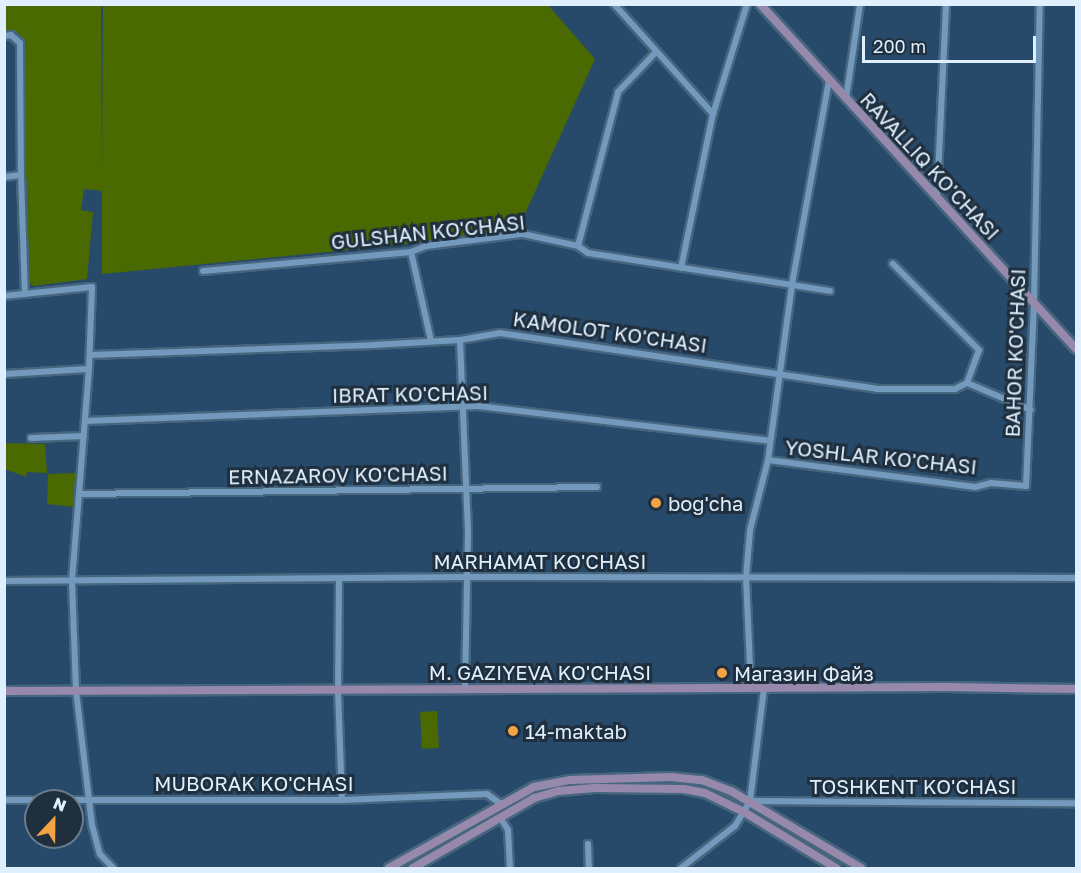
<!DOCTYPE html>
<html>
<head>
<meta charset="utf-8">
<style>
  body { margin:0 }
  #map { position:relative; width:1081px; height:873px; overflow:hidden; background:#274a6a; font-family:"Golos Text",sans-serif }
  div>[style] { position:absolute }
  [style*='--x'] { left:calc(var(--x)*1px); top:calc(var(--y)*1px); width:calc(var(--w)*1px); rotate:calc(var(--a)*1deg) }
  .green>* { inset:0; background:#4a6900; transform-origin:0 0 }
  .roads { filter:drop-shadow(2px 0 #46657f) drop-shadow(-2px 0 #46657f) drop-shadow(0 2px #46657f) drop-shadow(0 -2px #46657f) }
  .street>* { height:6px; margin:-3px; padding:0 3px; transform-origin:3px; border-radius:3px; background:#7399bd }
  .secondary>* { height:8px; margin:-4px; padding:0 4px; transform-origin:4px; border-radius:4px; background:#9689ac }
  .dots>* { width:16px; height:16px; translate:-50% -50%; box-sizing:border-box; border:3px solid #202f3e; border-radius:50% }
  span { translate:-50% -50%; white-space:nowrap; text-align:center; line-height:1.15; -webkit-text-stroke:6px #202f3e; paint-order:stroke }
  .street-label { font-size:20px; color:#dfeffe }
  .poi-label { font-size:20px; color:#dfeffe }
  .left { translate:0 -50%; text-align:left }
  .frame { position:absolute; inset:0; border:6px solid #dfeffe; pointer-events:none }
  .north { position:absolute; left:24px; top:789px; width:60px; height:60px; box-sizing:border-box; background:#202f3e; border:2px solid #6c7c8b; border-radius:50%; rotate:22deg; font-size:16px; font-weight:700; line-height:24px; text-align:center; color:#dfeffe }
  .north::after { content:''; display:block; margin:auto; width:21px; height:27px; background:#f4a344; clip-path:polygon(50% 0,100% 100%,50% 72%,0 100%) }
  .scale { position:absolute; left:862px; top:36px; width:174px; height:27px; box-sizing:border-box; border:3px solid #dfeffe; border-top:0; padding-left:8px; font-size:18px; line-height:21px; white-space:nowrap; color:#dfeffe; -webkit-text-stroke:4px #202f3e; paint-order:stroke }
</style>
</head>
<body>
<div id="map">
  <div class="green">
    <div style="clip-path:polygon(4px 5px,101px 5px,102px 170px,103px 5px,548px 5px,595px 59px,519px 227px,410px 244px,102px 274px,102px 191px,84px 189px,81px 210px,93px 212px,87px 279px,34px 286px,30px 284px,25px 212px,24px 43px,20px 35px,5px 31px)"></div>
    <div style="clip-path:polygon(5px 443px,45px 444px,47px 473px,27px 472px,26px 477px,5px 469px)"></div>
    <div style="clip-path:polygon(78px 473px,74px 507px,47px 504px,48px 474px)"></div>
    <div style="left:437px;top:711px;width:37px;height:17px;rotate:87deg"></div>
  </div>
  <div class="roads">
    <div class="street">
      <div style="--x:614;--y:4;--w:148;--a:48"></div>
      <div style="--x:4;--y:36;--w:7;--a:-8"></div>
      <div style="--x:11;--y:35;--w:12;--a:42"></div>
      <div style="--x:20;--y:43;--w:132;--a:89.6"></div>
      <div style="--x:21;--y:175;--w:119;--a:88.1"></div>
      <div style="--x:846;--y:98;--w:95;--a:-81.5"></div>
      <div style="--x:4;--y:177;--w:17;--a:-7"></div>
      <div style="--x:937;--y:197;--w:193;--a:-87.3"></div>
      <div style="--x:578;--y:246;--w:159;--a:-75.4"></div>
      <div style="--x:618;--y:92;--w:55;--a:-46.5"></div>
      <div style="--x:411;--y:252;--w:91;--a:77.3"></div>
      <div style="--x:681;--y:268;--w:157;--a:-78.3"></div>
      <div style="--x:713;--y:114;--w:115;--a:-72.8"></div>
      <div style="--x:203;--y:271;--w:209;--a:-5.2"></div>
      <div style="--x:411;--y:252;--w:16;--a:-22"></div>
      <div style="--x:426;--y:246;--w:98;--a:-7.1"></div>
      <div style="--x:523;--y:234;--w:56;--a:12.3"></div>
      <div style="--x:578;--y:246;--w:12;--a:35"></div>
      <div style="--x:588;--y:253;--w:245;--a:8.9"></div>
      <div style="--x:4;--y:296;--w:88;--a:-5.8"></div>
      <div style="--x:92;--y:287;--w:82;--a:92.1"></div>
      <div style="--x:89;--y:369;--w:213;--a:94.6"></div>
      <div style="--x:72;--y:581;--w:110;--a:87.9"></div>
      <div style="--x:76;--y:691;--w:135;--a:83.2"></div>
      <div style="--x:92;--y:825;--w:30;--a:75"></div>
      <div style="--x:100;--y:854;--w:19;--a:47"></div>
      <div style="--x:460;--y:340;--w:192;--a:87.6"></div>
      <div style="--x:468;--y:532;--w:156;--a:91.1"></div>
      <div style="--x:90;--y:355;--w:283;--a:-2"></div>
      <div style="--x:373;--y:345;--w:87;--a:-3.3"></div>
      <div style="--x:460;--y:340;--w:41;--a:-9.9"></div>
      <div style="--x:500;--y:333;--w:381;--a:8.4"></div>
      <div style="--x:877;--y:389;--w:78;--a:0"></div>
      <div style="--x:955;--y:389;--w:13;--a:-27"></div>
      <div style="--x:967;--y:383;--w:35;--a:-70"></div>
      <div style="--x:979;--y:350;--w:122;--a:-135"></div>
      <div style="--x:4;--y:374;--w:85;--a:-3.4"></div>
      <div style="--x:967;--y:383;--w:69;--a:22.9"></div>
      <div style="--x:85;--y:421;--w:393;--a:-2.2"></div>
      <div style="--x:478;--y:406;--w:294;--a:6.8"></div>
      <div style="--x:31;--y:438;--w:53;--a:-2.2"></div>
      <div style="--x:768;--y:460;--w:209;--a:7.4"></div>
      <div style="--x:975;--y:487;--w:16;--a:-14"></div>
      <div style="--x:991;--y:483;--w:35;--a:5"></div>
      <div style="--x:1026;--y:486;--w:183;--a:-87.5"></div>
      <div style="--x:1034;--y:303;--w:299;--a:-88.9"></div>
      <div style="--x:80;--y:494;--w:517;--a:-0.78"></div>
      <div style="--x:339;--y:580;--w:111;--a:90.5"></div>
      <div style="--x:338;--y:691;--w:109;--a:87.9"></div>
      <div style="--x:4;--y:581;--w:463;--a:-0.5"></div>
      <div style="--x:467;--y:577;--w:609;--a:0.09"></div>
      <div style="--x:751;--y:688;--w:111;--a:-92.6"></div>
      <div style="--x:746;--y:577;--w:47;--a:-85.1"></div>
      <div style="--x:750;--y:530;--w:72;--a:-75.6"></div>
      <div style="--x:768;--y:460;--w:178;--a:-82.2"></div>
      <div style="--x:792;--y:284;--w:207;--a:-79.7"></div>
      <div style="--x:4;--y:800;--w:338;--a:0"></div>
      <div style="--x:342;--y:800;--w:145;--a:-2.4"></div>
      <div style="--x:487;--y:794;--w:17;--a:36"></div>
      <div style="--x:750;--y:801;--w:326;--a:0.4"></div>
      <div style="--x:500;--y:817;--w:15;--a:58"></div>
      <div style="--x:508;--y:830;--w:38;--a:87"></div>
      <div style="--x:588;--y:844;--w:24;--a:88"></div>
      <div style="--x:681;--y:868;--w:68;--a:-37.9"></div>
      <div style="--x:735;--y:826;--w:29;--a:-59"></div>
      <div style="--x:750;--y:801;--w:114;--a:-82.9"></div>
    </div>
    <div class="secondary">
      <div style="--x:760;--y:4;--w:468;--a:47.5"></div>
      <div style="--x:4;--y:691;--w:942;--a:-0.24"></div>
      <div style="--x:946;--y:687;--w:130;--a:0.9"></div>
      <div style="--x:389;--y:868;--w:166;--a:-29.2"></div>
      <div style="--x:534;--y:787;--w:37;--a:-11"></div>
      <div style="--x:570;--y:780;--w:101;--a:-1.7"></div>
      <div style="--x:671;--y:777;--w:31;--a:6"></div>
      <div style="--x:702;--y:780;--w:31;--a:21"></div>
      <div style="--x:731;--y:791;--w:151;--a:30.6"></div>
      <div style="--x:413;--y:868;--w:140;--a:-30"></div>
      <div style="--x:534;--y:798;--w:26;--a:-16"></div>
      <div style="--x:559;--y:791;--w:38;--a:-5"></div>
      <div style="--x:597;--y:788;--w:87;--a:0.7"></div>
      <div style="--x:684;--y:789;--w:21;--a:11"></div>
      <div style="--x:705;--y:793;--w:43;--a:26"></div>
      <div style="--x:744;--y:812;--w:108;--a:31.3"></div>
    </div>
  </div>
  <div class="dots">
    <div style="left:656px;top:503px;background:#f4a344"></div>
    <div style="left:722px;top:673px;background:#f4a344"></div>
    <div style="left:513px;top:731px;background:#f4a344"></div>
  </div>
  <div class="street-label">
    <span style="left:930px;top:166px;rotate:47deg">RAVALLIQ KO'CHASI</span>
    <span style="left:428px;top:232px;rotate:-6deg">GULSHAN KO'CHASI</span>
    <span style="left:610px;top:332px;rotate:8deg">KAMOLOT KO'CHASI</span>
    <span style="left:1015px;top:353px;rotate:-88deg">BAHOR KO'CHASI</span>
    <span style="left:410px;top:394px;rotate:-1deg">IBRAT KO'CHASI</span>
    <span style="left:881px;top:457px;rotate:6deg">YOSHLAR KO'CHASI</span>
    <span style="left:338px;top:475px;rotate:-1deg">ERNAZAROV KO'CHASI</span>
    <span style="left:540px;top:561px">MARHAMAT KO'CHASI</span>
    <span style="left:540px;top:672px">M. GAZIYEVA KO'CHASI</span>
    <span style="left:254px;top:783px">MUBORAK KO'CHASI</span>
    <span style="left:913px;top:786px">TOSHKENT KO'CHASI</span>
  </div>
  <div class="poi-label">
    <span class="left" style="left:668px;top:503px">bog'cha</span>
    <span class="left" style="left:734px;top:673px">Магазин Файз</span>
    <span class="left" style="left:525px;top:731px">14-maktab</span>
  </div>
  <div class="frame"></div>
  <div class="north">N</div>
  <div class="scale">200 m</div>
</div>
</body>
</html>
